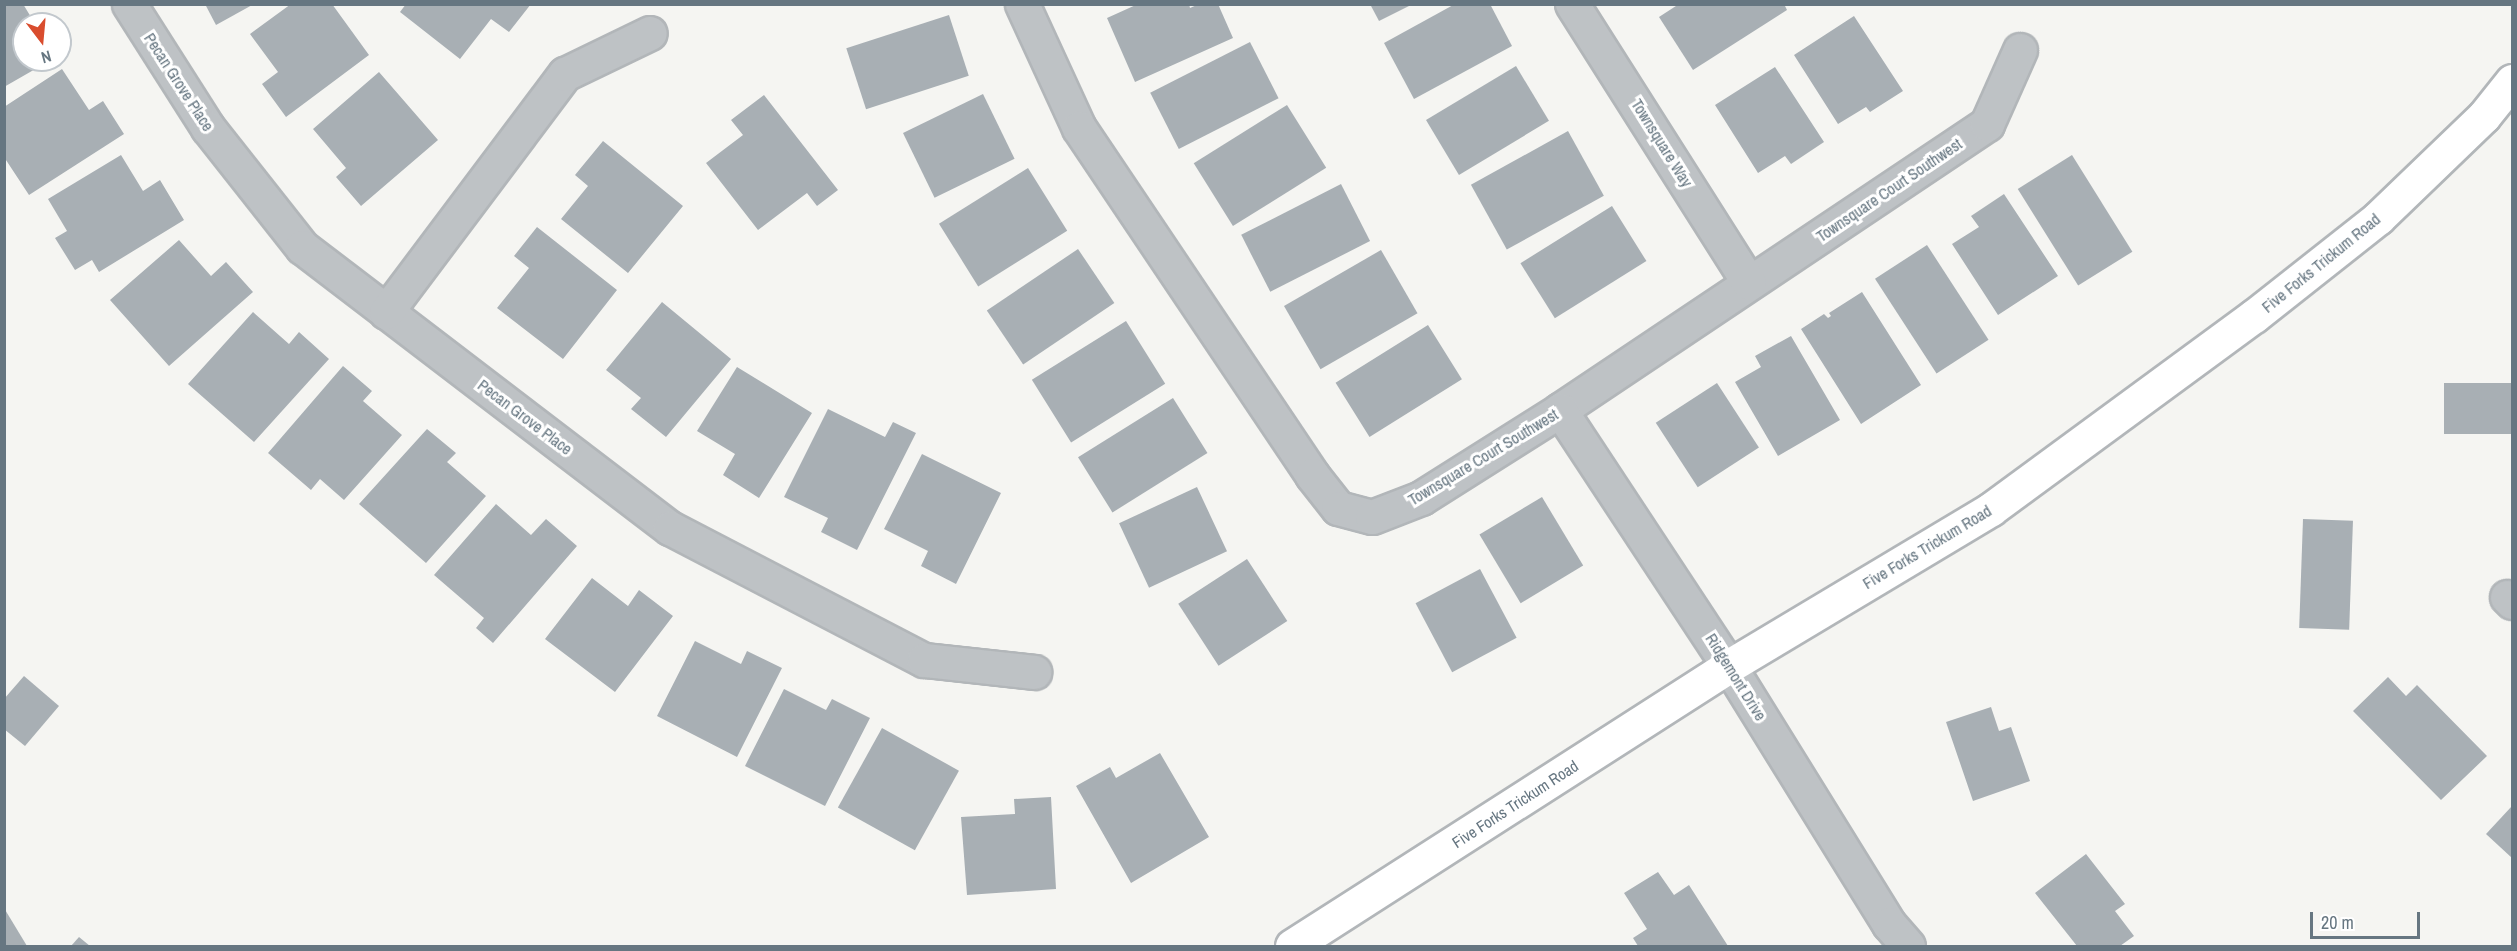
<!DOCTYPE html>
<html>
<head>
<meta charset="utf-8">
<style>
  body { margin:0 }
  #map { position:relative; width:2517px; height:951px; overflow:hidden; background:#f5f5f2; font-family:"Archivo Narrow",sans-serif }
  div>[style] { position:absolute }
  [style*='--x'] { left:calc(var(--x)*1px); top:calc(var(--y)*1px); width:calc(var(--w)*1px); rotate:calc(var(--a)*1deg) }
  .building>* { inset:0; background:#a8afb4; transform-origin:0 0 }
  .roads { filter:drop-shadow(2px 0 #b2b6b9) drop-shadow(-2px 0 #b2b6b9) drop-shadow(0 2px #b2b6b9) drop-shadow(0 -2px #b2b6b9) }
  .minor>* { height:33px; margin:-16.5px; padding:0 16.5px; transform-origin:16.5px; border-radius:16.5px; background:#bec2c5 }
  .major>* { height:33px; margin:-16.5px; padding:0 16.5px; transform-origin:16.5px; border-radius:16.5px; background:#fff }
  span { translate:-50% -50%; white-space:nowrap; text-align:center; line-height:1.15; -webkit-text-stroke:6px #fff; paint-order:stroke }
  .street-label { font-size:16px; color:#667681 }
  .frame { position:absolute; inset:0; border:6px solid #667681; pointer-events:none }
  .north { position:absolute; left:12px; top:12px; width:60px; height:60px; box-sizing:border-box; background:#fff; border:2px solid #c2c8cd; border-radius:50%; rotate:164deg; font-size:16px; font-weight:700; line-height:24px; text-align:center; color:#667681 }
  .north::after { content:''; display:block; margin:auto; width:21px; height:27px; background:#d94d2e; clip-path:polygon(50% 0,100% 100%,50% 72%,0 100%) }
  .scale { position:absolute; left:2310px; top:912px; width:110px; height:27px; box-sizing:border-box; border:3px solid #667681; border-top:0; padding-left:8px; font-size:18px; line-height:21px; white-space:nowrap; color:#667681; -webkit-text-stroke:4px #fff; paint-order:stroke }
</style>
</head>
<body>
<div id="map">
  <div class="building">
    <div style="clip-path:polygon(4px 4px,23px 4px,34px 22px,45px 16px,50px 24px,24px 24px,24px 60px,51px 60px,4px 87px)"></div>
    <div style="clip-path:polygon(205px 4px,254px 4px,216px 25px)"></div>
    <div style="clip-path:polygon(291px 4px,332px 4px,369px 55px,286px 117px,262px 84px,278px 72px,250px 34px)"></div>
    <div style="clip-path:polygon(406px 4px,531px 4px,509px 32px,491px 19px,460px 59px,400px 12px)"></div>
    <div style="clip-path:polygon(1138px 4px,1189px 4px,1190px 8px,1199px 4px,1218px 4px,1233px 38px,1135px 82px,1107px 18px)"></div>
    <div style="clip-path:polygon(1370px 4px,1413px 4px,1379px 21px)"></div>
    <div style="clip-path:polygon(1455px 4px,1490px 4px,1512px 46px,1414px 99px,1384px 43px)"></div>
    <div style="clip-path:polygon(1679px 4px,1784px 4px,1787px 10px,1693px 70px,1659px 17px)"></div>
    <div style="left:949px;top:15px;width:64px;height:108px;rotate:72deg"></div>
    <div style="clip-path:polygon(1854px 16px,1903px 91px,1870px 112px,1866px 107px,1838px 124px,1794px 55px)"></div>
    <div style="left:1250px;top:42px;width:63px;height:112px;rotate:63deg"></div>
    <div style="left:1516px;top:66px;width:64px;height:105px;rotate:59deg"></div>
    <div style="clip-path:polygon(1775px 67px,1824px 142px,1791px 164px,1785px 156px,1758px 173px,1715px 105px)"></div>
    <div style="clip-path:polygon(62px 69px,89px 110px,103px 101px,124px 134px,29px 195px,4px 157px,4px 107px)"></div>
    <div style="clip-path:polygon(379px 72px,438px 140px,361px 206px,336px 177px,346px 168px,313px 129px)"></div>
    <div style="left:983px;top:94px;width:72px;height:89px;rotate:64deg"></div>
    <div style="clip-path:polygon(764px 95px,838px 190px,817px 206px,807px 193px,758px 230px,706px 163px,743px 135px,731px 120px)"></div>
    <div style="left:1287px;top:105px;width:74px;height:110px;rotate:58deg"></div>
    <div style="left:1568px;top:131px;width:74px;height:111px;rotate:61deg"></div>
    <div style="clip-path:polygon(603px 141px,683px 206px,628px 273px,561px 219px,588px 186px,575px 175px)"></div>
    <div style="clip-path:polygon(121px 155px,143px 191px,160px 180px,184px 220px,99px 272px,92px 260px,75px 270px,55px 238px,67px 231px,48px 199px)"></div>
    <div style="left:2072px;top:155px;width:114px;height:64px;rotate:58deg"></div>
    <div style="left:1028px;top:168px;width:74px;height:105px;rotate:58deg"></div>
    <div style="left:1341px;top:184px;width:64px;height:112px;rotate:63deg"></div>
    <div style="clip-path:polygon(2004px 194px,2058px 276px,1998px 315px,1952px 244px,1979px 227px,1971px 216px)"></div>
    <div style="left:1612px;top:206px;width:65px;height:108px;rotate:58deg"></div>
    <div style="clip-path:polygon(537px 227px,617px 290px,563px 359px,497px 308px,529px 268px,514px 256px)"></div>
    <div style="clip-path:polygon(179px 240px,211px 276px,226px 262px,253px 292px,169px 366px,110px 300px)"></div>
    <div style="left:1927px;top:245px;width:113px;height:62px;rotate:57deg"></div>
    <div style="left:1078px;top:249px;width:65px;height:110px;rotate:56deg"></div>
    <div style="left:1381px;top:250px;width:73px;height:112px;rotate:60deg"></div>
    <div style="clip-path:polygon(1862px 292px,1921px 385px,1861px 424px,1801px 329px,1824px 314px,1828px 318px,1831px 316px,1829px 313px)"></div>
    <div style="clip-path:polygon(662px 302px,731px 359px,666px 437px,631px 409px,641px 398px,606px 370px)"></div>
    <div style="clip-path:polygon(253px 312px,289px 344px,299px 332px,329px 359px,254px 442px,188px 384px)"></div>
    <div style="left:1126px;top:321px;width:74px;height:111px;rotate:58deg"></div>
    <div style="left:1428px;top:325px;width:64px;height:109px;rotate:58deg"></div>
    <div style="clip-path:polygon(1791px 336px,1840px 420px,1778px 456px,1735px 382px,1761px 367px,1755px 356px)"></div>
    <div style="clip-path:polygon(343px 366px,372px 391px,363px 401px,402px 435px,344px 500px,320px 479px,311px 490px,268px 453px)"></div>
    <div style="clip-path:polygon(737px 367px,812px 413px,759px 498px,723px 475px,735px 454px,697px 431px)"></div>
    <div style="left:1717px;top:383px;width:77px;height:73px;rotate:57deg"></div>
    <div style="left:2512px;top:383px;width:51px;height:68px;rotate:90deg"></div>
    <div style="left:1173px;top:398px;width:65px;height:112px;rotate:58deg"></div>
    <div style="clip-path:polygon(828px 409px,885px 437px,893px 422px,916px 433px,857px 550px,821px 532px,828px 518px,784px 497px)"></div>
    <div style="clip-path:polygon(427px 429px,456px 453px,447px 462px,486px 496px,426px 563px,359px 504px)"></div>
    <div style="clip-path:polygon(922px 454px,1001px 493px,956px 584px,921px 566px,928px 551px,884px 529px)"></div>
    <div style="left:1197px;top:487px;width:71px;height:86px;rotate:65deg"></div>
    <div style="left:1542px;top:497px;width:80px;height:73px;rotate:59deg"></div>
    <div style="clip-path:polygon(496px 504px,531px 535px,546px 519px,577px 546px,493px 643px,476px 628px,484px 618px,434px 575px)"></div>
    <div style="left:2303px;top:519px;width:50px;height:109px;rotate:2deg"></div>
    <div style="left:1247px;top:559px;width:74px;height:82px;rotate:57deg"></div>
    <div style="left:1480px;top:569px;width:78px;height:73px;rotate:62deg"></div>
    <div style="clip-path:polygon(592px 578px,628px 606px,639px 590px,673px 616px,615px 692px,545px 639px)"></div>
    <div style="clip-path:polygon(695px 641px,741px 664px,747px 651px,782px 668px,737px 757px,657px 716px)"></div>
    <div style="clip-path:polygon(24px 676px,59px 706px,25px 746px,4px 729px,4px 699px)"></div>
    <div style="clip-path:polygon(2388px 677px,2406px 696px,2417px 685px,2487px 756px,2441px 800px,2353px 711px)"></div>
    <div style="clip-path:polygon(784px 689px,826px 710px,832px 699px,870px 718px,825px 806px,745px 766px)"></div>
    <div style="clip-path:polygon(1991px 707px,1999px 731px,2011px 727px,2030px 781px,1973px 801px,1946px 722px)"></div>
    <div style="left:882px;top:728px;width:88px;height:91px;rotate:29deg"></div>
    <div style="clip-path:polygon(1160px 753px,1209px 837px,1131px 883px,1076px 786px,1110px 767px,1116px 778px)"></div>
    <div style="clip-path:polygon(1051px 797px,1056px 889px,967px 895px,961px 817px,1015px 814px,1014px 799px)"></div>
    <div style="clip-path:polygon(2512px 806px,2512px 858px,2486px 834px)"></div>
    <div style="clip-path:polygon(2086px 854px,2125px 904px,2115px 911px,2134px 936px,2120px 946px,2077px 946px,2035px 893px)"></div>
    <div style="clip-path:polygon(1658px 872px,1674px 895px,1689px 885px,1728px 946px,1638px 946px,1633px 938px,1647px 929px,1624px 893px)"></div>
    <div style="clip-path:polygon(4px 908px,27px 946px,4px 946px)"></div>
    <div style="clip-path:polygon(79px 937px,90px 946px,71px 946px)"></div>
  </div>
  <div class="roads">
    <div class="minor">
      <div style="--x:129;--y:4;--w:147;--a:57.5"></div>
      <div style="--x:208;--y:128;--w:152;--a:51.7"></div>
      <div style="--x:302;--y:247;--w:463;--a:37.4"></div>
      <div style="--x:670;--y:528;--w:286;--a:27.5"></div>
      <div style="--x:924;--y:660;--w:111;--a:6.2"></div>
      <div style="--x:1022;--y:4;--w:136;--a:65.3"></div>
      <div style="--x:1079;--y:128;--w:418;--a:56.1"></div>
      <div style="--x:1312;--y:475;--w:42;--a:51.8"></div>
      <div style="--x:1338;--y:508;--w:35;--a:15"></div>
      <div style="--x:1372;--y:517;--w:53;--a:-21.2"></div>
      <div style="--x:1421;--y:498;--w:165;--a:-32.3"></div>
      <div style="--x:1560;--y:410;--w:514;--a:-33.81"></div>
      <div style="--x:1987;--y:124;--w:81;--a:-66"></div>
      <div style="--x:1572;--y:4;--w:330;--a:57.6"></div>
      <div style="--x:386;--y:312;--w:298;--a:-53.1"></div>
      <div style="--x:565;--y:74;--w:94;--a:-25.8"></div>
      <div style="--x:1560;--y:410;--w:307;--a:56.6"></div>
      <div style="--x:1729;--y:666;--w:304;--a:58.2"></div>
      <div style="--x:1889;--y:924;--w:29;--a:49"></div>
      <div style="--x:2507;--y:597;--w:7;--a:45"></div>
    </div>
    <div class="major">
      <div style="--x:1292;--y:946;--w:519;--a:-32.65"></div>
      <div style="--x:1729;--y:666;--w:305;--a:-30.9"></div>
      <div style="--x:1991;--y:509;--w:326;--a:-36.3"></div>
      <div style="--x:2254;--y:316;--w:158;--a:-38.3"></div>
      <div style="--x:2378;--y:218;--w:147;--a:-43.9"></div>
      <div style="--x:2484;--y:116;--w:45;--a:-51.3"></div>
    </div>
  </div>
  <div class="street-label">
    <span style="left:179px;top:82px;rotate:57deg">Pecan Grove Place</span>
    <span style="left:1662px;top:143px;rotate:58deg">Townsquare Way</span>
    <span style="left:1889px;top:190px;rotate:-34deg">Townsquare Court Southwest</span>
    <span style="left:2321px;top:263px;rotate:-39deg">Five Forks Trickum Road</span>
    <span style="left:525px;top:417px;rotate:37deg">Pecan Grove Place</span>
    <span style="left:1483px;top:457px;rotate:-31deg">Townsquare Court Southwest</span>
    <span style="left:1927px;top:547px;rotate:-31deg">Five Forks Trickum Road</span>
    <span style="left:1736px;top:677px;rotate:58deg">Ridgemont Drive</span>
    <span style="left:1515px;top:804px;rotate:-33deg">Five Forks Trickum Road</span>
  </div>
  <div class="frame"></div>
  <div class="north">N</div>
  <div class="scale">20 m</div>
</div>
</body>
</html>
